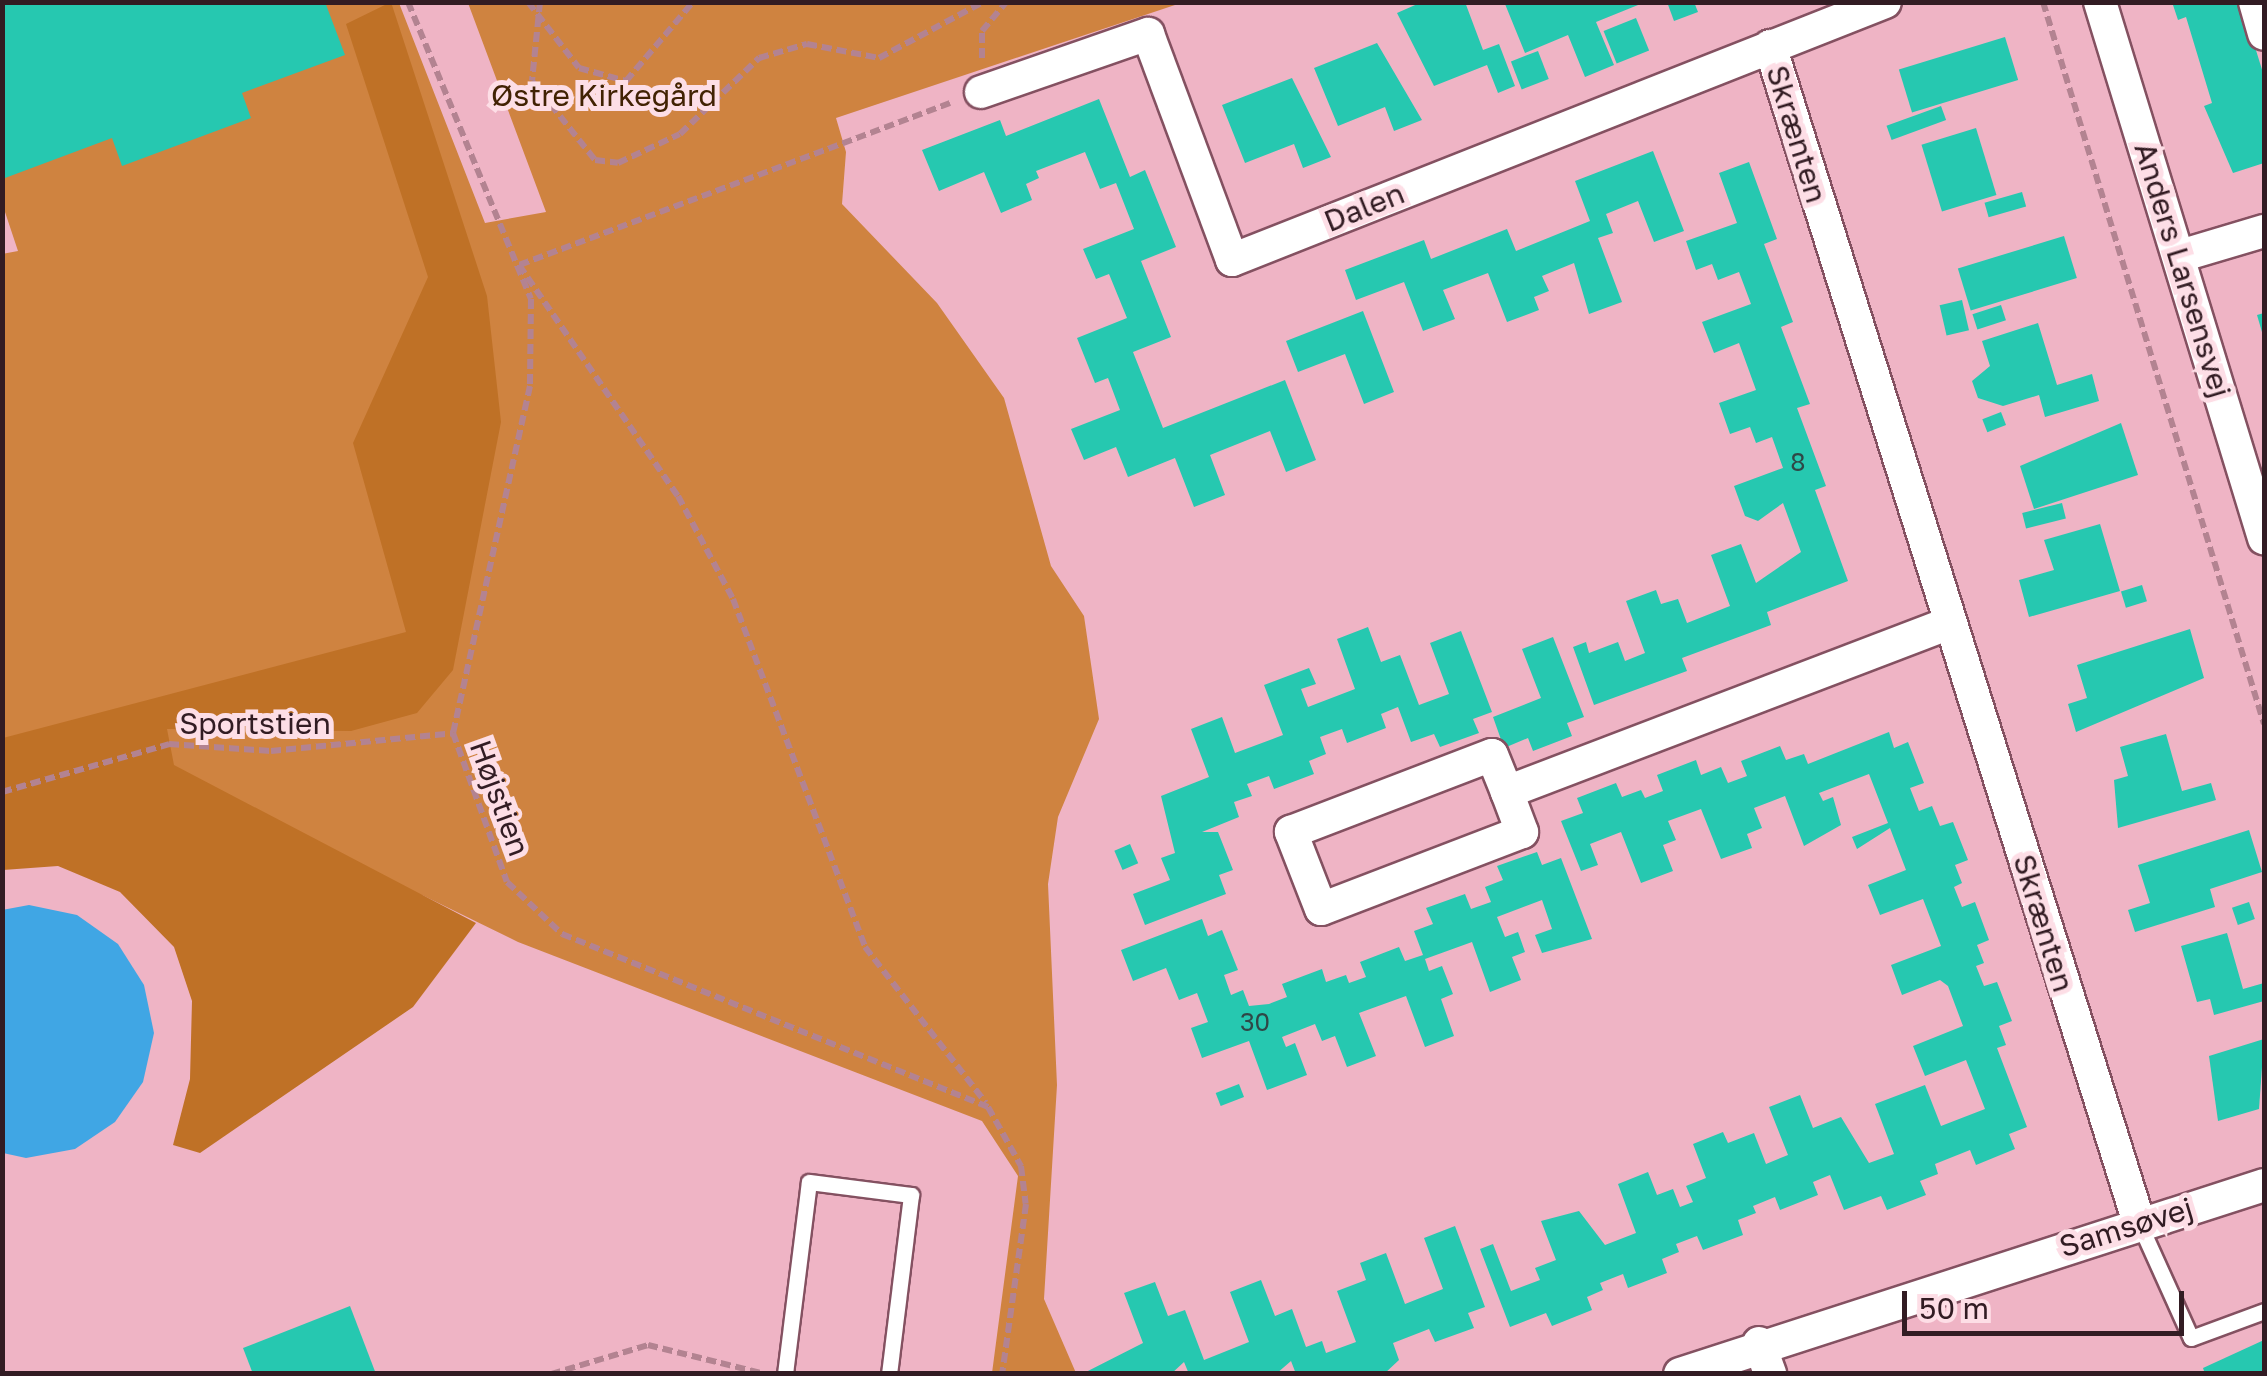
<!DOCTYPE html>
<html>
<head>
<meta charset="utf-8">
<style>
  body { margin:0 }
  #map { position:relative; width:2267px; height:1376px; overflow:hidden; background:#efb4c5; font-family:"Golos Text",sans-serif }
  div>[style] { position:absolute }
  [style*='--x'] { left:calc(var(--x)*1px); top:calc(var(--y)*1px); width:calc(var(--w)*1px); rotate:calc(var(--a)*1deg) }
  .green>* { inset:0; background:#cf8340 }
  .forest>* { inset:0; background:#bf7126 }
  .water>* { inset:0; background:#40a6e4 }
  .building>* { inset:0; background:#26c8b0; transform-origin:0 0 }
  .path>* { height:6px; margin-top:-3px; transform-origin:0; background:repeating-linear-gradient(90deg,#b38391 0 10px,transparent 0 15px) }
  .roads { filter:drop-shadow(2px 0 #845161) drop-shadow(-2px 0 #845161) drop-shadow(0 2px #845161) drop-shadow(0 -2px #845161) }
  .service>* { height:15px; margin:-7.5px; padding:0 7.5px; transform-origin:7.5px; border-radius:7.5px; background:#fff }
  .minor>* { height:32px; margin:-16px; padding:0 16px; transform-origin:16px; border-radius:16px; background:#fff }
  span { translate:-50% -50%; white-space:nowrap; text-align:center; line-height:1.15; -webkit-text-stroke:10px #fddee6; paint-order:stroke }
  .number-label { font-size:25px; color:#2f4746 }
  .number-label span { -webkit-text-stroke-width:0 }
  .park-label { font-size:30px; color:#412203 }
  .street-label { font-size:30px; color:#321c23 }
  .frame { position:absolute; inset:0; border:5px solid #321c23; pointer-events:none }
  .scale { position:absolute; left:1902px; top:1291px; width:282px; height:45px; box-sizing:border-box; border:5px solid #321c23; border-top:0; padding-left:12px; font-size:30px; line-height:35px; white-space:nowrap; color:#321c23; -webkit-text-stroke:8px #fddee6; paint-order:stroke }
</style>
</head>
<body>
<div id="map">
  <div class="green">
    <div style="clip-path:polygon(3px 3px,399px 3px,485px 223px,546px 212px,468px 3px,1181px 3px,836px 118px,846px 152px,842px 204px,937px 303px,1004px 398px,1051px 566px,1084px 616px,1099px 719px,1058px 817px,1048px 884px,1057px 1085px,1044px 1299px,1076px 1373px,992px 1373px,1018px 1176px,982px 1121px,518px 942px,422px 895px,3px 842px,2px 254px,18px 251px,3px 206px)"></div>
  </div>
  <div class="forest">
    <div style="clip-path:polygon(391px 2px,487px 296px,501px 422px,453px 670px,417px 713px,351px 731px,167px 729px,174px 765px,476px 923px,413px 1007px,200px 1153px,173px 1145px,190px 1079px,192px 1001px,174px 947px,120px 892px,58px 866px,3px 870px,3px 738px,406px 632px,353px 443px,428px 277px,346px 24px)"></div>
  </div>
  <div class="water">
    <div style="clip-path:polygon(29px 905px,77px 915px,118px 944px,144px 985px,154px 1033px,143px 1082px,115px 1122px,75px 1149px,26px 1158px,3px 1153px,2px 910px)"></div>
  </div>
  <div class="building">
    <div style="clip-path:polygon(2px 2px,325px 2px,345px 55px,242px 93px,251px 118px,122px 166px,112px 138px,5px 178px)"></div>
    <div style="clip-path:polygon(1422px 2px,1465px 2px,1483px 50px,1499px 44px,1515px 86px,1498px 93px,1487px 65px,1434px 86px,1397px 13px)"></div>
    <div style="clip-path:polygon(1573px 2px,1643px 3px,1596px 22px,1614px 65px,1585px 77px,1568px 35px,1525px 53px,1505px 4px)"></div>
    <div style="clip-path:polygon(1667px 2px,1694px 2px,1698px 12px,1674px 21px)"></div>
    <div style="clip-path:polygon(2172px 2px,2241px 2px,2264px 76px,2264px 163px,2233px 173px,2204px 106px,2212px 103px,2186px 17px,2178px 20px)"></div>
    <div style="left:1636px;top:18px;width:35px;height:35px;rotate:68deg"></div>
    <div style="left:2005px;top:37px;width:45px;height:111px;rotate:73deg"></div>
    <div style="clip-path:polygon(1377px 43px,1422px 120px,1394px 131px,1385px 107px,1338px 126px,1314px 68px)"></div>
    <div style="left:1538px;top:51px;width:30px;height:29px;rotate:69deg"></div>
    <div style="clip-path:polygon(1292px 78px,1331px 157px,1303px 168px,1294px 144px,1245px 163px,1222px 105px)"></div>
    <div style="clip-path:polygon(1099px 99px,1130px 177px,1145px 170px,1176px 247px,1141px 261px,1171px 337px,1133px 352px,1163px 428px,1285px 380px,1316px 460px,1286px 472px,1270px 431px,1210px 455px,1225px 495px,1194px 507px,1175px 458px,1128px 477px,1116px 447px,1084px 460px,1071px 429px,1120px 410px,1108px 378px,1095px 383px,1077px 338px,1127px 318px,1109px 274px,1096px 279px,1083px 249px,1134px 229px,1116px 183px,1100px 189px,1085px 152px,1036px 171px,1039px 178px,1026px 184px,1032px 200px,1001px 213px,984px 172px,939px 191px,922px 150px,1000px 120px,1006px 136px)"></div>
    <div style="left:1941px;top:106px;width:15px;height:58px;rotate:70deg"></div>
    <div style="left:1976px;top:128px;width:70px;height:57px;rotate:73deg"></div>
    <div style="clip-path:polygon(1653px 151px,1684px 231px,1654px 242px,1638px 201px,1606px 214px,1613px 233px,1598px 238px,1622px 302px,1589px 314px,1574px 263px,1542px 276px,1549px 291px,1534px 297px,1539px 310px,1507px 322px,1488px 273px,1443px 290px,1455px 319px,1423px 331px,1404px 282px,1356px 300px,1345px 270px,1424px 240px,1431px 259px,1507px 229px,1516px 251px,1590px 221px,1575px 181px)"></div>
    <div style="clip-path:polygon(1749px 162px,1777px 239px,1764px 244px,1793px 322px,1781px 327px,1810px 404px,1797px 408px,1826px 486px,1815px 490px,1848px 581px,1767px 612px,1771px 625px,1682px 658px,1687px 671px,1594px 705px,1573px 647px,1586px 642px,1589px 653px,1618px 642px,1625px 661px,1645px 653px,1626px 601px,1656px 590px,1661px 604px,1678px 599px,1687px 623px,1730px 606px,1711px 555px,1741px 544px,1756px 583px,1801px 552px,1783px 503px,1758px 521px,1745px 516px,1734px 486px,1783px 468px,1772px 437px,1756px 443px,1750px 427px,1730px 434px,1719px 403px,1756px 390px,1739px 343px,1714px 353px,1702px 322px,1751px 304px,1739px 272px,1718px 280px,1712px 264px,1696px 270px,1686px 241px,1737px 223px,1719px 173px)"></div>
    <div style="left:2022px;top:192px;width:15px;height:39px;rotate:74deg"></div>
    <div style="left:2064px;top:236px;width:44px;height:111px;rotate:73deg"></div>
    <div style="left:1962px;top:300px;width:31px;height:23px;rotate:77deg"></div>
    <div style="left:2001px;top:305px;width:16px;height:30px;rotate:72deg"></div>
    <div style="clip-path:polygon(1363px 311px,1394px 392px,1364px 404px,1345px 354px,1298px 372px,1286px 341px)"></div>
    <div style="clip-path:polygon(2264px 313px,2264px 339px,2257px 315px)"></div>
    <div style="clip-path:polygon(2038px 323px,2057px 385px,2092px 374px,2099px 401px,2045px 417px,2039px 395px,2003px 406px,1978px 398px,1972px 381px,1990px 366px,1982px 341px)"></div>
    <div style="left:2001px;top:412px;width:14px;height:20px;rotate:69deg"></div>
    <div style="clip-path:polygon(2121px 423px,2138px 475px,2034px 509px,2020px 466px)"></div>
    <div style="left:2062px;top:503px;width:16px;height:41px;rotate:76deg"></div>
    <div style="clip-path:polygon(2100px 524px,2120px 591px,2029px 617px,2019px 580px,2054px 570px,2044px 540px)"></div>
    <div style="left:2142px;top:585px;width:17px;height:22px;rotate:73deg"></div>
    <div style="clip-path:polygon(1368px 627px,1381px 662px,1400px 655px,1419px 705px,1449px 694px,1430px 643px,1461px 631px,1492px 712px,1473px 719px,1479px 733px,1440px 747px,1434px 734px,1411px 742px,1398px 707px,1381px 714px,1386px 728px,1347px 743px,1342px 729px,1320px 737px,1326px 754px,1309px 761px,1314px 774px,1274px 789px,1269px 776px,1247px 784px,1252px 796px,1234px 802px,1239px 817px,1202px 832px,1218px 832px,1233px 870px,1219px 875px,1226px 894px,1145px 925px,1133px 894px,1170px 880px,1161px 858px,1175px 853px,1161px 796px,1209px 777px,1191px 729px,1222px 717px,1235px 753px,1283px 735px,1264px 685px,1309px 668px,1316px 684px,1301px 689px,1308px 707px,1355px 689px,1337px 639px)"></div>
    <div style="clip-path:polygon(2190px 629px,2204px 678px,2076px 732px,2068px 704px,2087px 698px,2077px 665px)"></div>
    <div style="clip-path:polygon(1553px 637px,1584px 717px,1567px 723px,1572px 736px,1533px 751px,1528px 738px,1504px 748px,1493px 717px,1541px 698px,1522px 649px)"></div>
    <div style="clip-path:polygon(1889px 732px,1894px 748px,1908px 742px,1924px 783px,1910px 788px,1919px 811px,1932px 806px,1940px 826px,1953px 822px,1968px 860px,1955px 865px,1962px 883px,1954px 887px,1962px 907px,1975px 902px,1989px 940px,1977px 945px,1984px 963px,1976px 966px,1984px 986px,1997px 982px,2012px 1021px,1999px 1026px,2006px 1045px,1997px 1048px,2027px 1127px,2009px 1134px,2015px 1149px,1976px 1165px,1970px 1150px,1935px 1164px,1938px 1174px,1920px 1181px,1926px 1195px,1887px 1210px,1881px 1196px,1844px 1210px,1830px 1175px,1813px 1182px,1818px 1195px,1780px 1210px,1775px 1197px,1753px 1206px,1756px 1213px,1738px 1220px,1743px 1235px,1703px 1250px,1697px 1236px,1676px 1244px,1679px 1252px,1662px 1259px,1667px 1273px,1628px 1288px,1623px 1274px,1600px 1283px,1603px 1290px,1587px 1297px,1592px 1310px,1552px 1326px,1546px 1313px,1510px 1327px,1480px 1249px,1493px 1244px,1511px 1291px,1540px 1280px,1535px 1268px,1556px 1260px,1541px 1221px,1579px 1211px,1605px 1245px,1636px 1233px,1618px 1184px,1648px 1172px,1657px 1195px,1673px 1189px,1680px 1207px,1693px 1202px,1686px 1186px,1706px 1178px,1693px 1144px,1723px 1132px,1728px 1143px,1754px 1133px,1766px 1164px,1788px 1155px,1769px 1107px,1800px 1095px,1813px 1128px,1841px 1117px,1869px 1163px,1894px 1154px,1875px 1104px,1925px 1085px,1941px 1126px,1985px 1109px,1966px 1060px,1925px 1076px,1913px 1046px,1963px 1026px,1948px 986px,1940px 980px,1902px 995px,1891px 965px,1941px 946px,1923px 899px,1880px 915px,1868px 885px,1906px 870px,1890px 828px,1857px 849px,1852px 837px,1888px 823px,1869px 774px,1819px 793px,1823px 801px,1833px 797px,1841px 825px,1804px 846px,1785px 796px,1754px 808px,1762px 828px,1747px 834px,1752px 848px,1721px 859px,1701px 809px,1668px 821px,1676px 840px,1663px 845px,1673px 871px,1641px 883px,1621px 832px,1590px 844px,1598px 865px,1581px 871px,1561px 821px,1583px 813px,1577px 798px,1616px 783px,1622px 797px,1641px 790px,1645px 798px,1663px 791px,1657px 775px,1696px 760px,1701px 775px,1721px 767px,1728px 783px,1747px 776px,1741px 761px,1780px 746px,1786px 760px,1804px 754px,1808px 764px)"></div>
    <div style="clip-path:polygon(2166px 734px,2182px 791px,2211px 783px,2216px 800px,2118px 828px,2114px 780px,2128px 776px,2120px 747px)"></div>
    <div style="clip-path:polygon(2249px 830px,2262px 872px,2210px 889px,2215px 907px,2135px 932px,2128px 910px,2150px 903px,2138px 865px)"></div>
    <div style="left:1130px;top:844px;width:21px;height:17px;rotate:67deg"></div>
    <div style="clip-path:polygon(1537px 852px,1542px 865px,1561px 858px,1592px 939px,1542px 953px,1535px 935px,1552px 929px,1542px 900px,1497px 917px,1505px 937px,1518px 932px,1525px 952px,1512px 957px,1521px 980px,1490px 992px,1472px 942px,1425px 959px,1429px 971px,1442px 966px,1453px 994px,1441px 999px,1454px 1036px,1425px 1047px,1406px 996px,1359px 1013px,1376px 1056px,1347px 1067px,1335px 1036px,1322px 1041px,1315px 1024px,1282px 1037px,1286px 1047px,1295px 1043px,1307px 1075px,1267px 1090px,1249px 1041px,1202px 1058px,1191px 1028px,1208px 1022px,1197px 993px,1179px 1000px,1166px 968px,1133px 981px,1121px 950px,1202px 919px,1208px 936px,1222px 930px,1238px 970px,1224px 975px,1231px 995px,1243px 990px,1249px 1006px,1269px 1004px,1287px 997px,1282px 984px,1322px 969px,1326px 982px,1346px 975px,1349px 983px,1366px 977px,1360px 962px,1399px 947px,1405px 961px,1423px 955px,1414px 931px,1433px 924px,1426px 908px,1465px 894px,1471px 909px,1491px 902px,1485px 887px,1503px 880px,1497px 866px)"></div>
    <div style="left:2249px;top:902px;width:18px;height:18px;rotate:71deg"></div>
    <div style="clip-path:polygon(2227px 933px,2243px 989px,2264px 983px,2264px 1001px,2214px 1015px,2210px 999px,2197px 1002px,2181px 946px)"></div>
    <div style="clip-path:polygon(2264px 1039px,2259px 1109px,2218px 1121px,2209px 1056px)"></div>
    <div style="left:1239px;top:1084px;width:14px;height:25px;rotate:69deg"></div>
    <div style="clip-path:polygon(1455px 1226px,1485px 1307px,1468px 1313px,1474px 1328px,1435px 1342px,1429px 1329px,1393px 1343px,1399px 1360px,1384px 1374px,1296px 1374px,1291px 1361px,1276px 1374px,1189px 1374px,1184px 1362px,1171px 1374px,1082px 1374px,1143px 1343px,1124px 1293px,1155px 1282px,1168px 1316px,1185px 1310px,1204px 1360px,1249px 1342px,1230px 1292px,1261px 1280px,1275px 1316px,1292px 1309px,1306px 1347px,1322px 1341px,1326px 1353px,1356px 1342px,1337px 1291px,1366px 1280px,1360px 1263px,1386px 1253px,1405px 1304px,1443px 1289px,1424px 1238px)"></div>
    <div style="clip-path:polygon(350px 1306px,376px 1374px,253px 1374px,243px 1348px)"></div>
    <div style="clip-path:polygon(2264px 1340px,2264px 1374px,2205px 1374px,2203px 1368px)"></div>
  </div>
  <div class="path">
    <div style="--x:408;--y:2;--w:321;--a:67.5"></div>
    <div style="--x:531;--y:299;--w:87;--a:90.7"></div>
    <div style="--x:530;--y:386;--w:355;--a:102.5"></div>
    <div style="--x:453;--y:733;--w:158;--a:70.1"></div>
    <div style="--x:507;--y:882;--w:76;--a:43.4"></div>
    <div style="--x:562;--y:934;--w:460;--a:22.1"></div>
    <div style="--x:988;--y:1107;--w:68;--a:60.8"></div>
    <div style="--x:1021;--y:1166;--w:38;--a:83"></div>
    <div style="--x:1026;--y:1204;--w:172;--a:98"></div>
    <div style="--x:528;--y:2;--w:83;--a:52.3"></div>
    <div style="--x:579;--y:68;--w:49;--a:15.5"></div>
    <div style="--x:626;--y:81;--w:104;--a:-49.7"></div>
    <div style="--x:540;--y:2;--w:79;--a:95.8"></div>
    <div style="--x:532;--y:81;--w:101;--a:51.4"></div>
    <div style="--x:595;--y:160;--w:23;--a:7"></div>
    <div style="--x:618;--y:163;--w:68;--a:-25.1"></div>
    <div style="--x:680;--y:134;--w:110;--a:-43.9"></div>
    <div style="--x:759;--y:58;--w:50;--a:-16.3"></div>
    <div style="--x:807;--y:44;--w:73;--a:11"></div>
    <div style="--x:879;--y:58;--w:118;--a:-28.3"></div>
    <div style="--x:2043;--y:2;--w:755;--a:72.98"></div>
    <div style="--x:982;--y:58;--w:27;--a:-90"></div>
    <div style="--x:982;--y:31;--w:38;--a:-50"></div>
    <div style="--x:950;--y:103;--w:460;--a:159.4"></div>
    <div style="--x:519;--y:265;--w:280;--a:55.5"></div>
    <div style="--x:678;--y:496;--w:117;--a:61.9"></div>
    <div style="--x:733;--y:599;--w:372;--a:69.2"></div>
    <div style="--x:865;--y:947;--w:197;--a:52.2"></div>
    <div style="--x:2;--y:792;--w:174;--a:-16"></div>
    <div style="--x:169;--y:744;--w:102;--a:3.9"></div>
    <div style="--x:271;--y:751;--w:183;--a:-5.6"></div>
    <div style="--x:551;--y:1374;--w:101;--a:-16.6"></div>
    <div style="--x:648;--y:1345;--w:116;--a:13.9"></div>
  </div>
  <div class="roads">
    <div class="service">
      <div style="--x:2139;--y:1223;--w:126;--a:65.7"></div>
      <div style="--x:2191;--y:1338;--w:78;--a:-20.3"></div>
      <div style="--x:785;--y:1374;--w:193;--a:-82.9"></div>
      <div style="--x:809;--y:1182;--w:103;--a:7.3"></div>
      <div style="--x:911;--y:1195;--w:180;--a:97"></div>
    </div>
    <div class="minor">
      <div style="--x:2100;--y:2;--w:561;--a:72.99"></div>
      <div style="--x:2255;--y:2;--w:33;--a:74"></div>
      <div style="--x:1770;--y:46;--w:1233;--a:72.59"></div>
      <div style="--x:981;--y:92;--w:177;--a:-19.2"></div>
      <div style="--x:1148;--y:34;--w:241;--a:69.6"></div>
      <div style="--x:1232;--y:260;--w:702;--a:-21.56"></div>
      <div style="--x:2180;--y:256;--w:88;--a:-16.6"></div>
      <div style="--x:1507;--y:792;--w:43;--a:69.4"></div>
      <div style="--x:1522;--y:832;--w:215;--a:159"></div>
      <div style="--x:1321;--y:909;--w:83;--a:-111.3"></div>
      <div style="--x:1291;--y:832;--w:215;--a:-21"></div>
      <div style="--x:1492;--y:755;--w:40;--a:68"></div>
      <div style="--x:1507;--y:792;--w:474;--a:-20.9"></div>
      <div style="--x:1759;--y:1343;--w:33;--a:70"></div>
      <div style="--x:1680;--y:1374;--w:614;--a:-17.93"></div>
    </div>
  </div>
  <div class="number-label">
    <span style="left:1798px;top:462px">8</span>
    <span style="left:1255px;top:1022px">30</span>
  </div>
  <div class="park-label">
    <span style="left:604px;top:95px">Østre Kirkegård</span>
  </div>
  <div class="street-label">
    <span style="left:1797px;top:134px;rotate:73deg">Skrænten</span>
    <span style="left:1364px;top:207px;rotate:-22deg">Dalen</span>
    <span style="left:2183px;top:270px;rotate:73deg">Anders Larsensvej</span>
    <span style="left:255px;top:723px">Sportstien</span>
    <span style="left:500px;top:798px;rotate:70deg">Højstien</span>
    <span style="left:2044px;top:923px;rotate:73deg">Skrænten</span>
    <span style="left:2126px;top:1227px;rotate:-17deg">Samsøvej</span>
  </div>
  <div class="frame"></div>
  <div class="scale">50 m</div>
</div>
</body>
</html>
